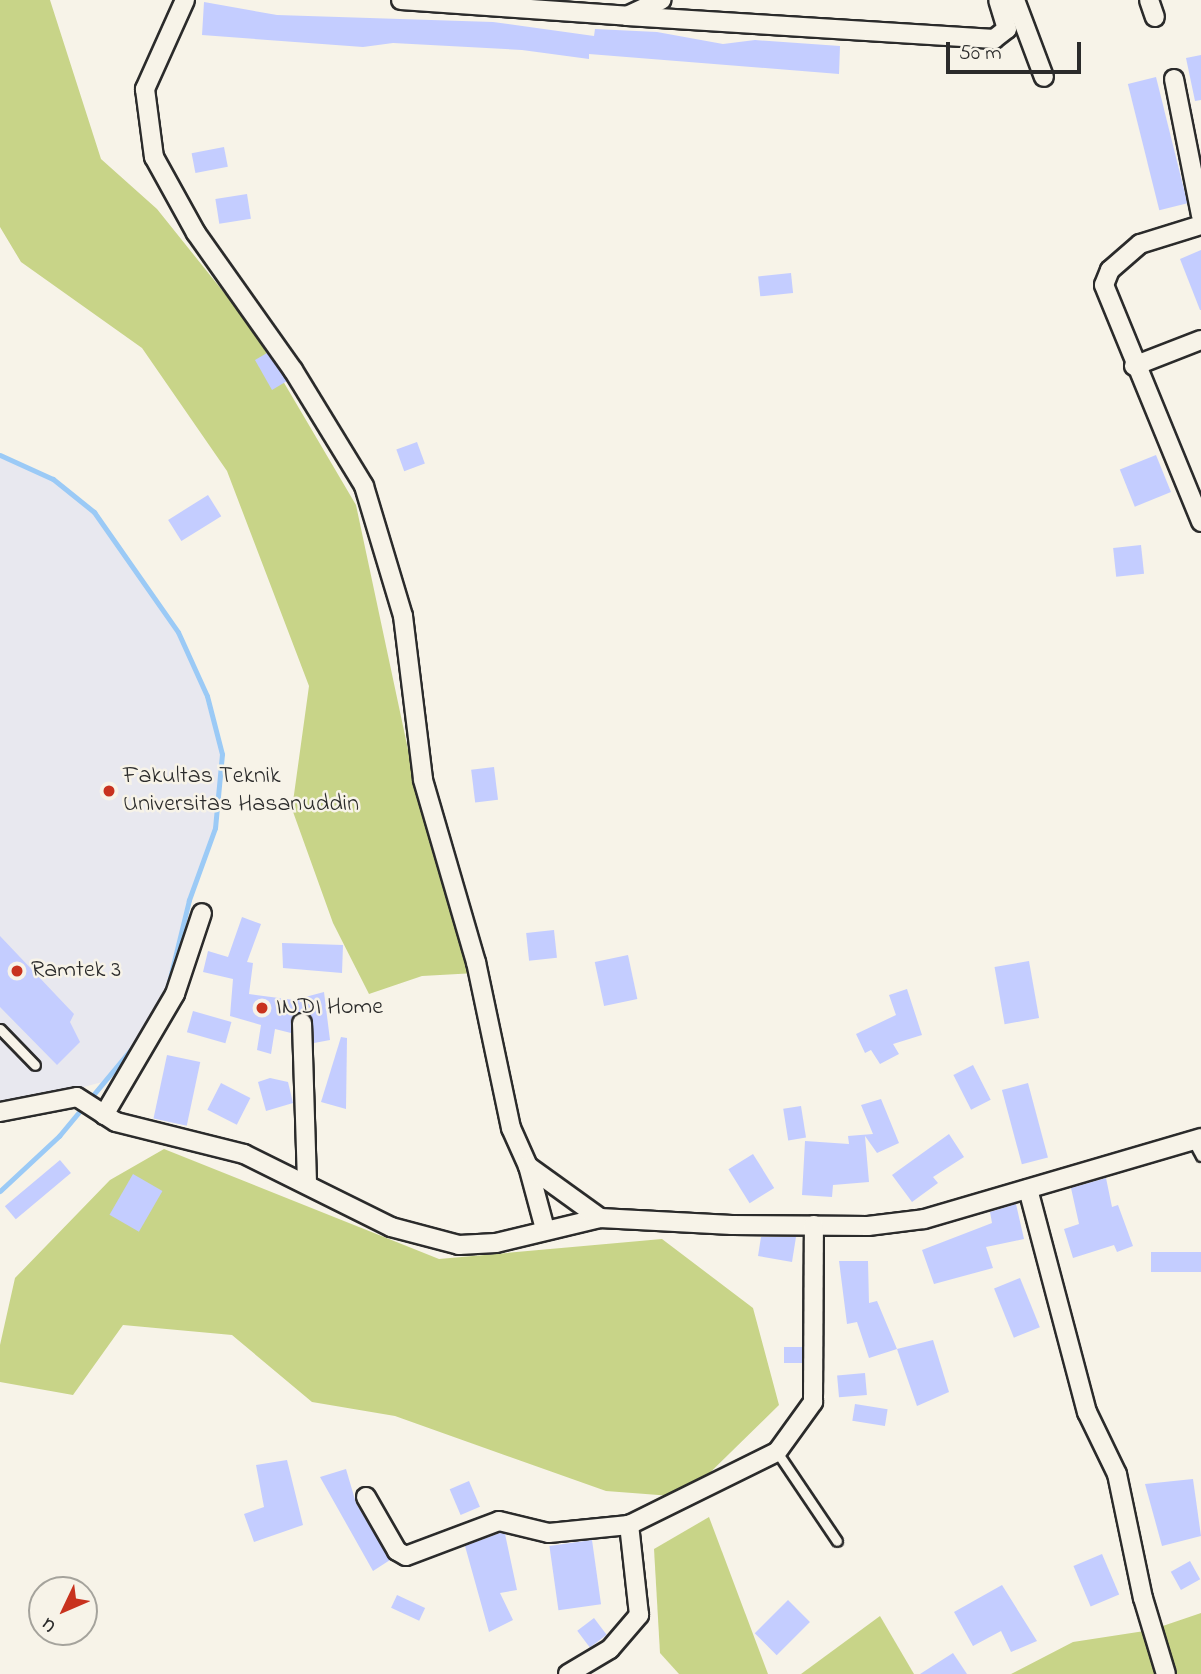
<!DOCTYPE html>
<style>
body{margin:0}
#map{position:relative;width:1201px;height:1674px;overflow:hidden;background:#f7f3e8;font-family:"Indie Flower",sans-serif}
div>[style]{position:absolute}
.built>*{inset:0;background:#e8e8ef}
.green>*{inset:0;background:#c8d488}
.stream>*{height:5px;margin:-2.5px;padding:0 2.5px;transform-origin:2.5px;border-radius:2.5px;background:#9bcaf6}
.building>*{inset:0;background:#c4cdff;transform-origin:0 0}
.roads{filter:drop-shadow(2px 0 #2b2b2b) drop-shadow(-2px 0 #2b2b2b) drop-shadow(0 2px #2b2b2b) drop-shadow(0 -2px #2b2b2b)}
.lane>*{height:9px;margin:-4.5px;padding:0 4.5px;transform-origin:4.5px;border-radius:4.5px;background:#f7f3e8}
.street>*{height:18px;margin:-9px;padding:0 9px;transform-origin:9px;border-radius:9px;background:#f7f3e8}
.dots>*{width:19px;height:19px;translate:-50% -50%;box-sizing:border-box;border:4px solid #f7f3e8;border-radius:50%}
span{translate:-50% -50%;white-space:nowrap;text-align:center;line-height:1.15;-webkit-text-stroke:5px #f7f3e8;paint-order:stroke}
.poi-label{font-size:24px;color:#2b2b2b}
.left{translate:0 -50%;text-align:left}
.north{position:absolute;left:28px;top:1576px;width:70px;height:70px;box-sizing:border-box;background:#f7f3e8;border:2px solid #a5a39c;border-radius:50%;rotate:226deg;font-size:19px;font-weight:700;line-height:28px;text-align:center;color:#2b2b2b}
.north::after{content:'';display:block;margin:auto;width:24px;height:32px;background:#c8321e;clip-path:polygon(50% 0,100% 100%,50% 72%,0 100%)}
.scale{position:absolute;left:946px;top:42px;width:135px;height:32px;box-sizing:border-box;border:4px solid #2b2b2b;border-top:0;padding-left:9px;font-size:21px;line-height:24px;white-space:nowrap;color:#2b2b2b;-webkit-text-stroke:5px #f7f3e8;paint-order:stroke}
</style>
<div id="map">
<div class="built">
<i style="clip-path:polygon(0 455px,53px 479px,94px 512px,119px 543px,194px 661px,222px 754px,215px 828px,189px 900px,167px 992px,138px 1041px,110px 1080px,0 1109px)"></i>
</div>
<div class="green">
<i style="clip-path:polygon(0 0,50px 0,101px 159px,157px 209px,250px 325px,356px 505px,416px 787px,476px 973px,422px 976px,369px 994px,333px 923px,292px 809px,309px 686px,227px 471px,142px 348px,21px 262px,0 227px)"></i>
<i style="clip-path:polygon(164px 1149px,439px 1259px,662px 1239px,753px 1308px,779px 1405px,685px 1497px,606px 1491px,395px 1416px,312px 1402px,232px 1335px,123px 1325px,73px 1395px,0 1382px,0 1345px,15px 1278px,110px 1180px)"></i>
<i style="clip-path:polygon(709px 1517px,768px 1674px,679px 1674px,660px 1653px,654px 1549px)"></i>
<i style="clip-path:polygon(1201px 1613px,1201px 1674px,1011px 1674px,1073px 1642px,1151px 1630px)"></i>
<i style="clip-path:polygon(880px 1616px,914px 1674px,801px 1674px)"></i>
</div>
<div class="stream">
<i style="left:0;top:455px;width:58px;rotate:24.4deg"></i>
<i style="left:53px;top:479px;width:53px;rotate:38.8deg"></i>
<i style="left:94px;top:512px;width:146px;rotate:55deg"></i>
<i style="left:178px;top:632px;width:70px;rotate:65.6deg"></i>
<i style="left:207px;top:696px;width:60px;rotate:75.5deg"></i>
<i style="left:222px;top:754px;width:74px;rotate:95.4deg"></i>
<i style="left:215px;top:828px;width:77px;rotate:109.9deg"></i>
<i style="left:189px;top:900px;width:97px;rotate:103.7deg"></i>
<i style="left:0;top:1191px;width:81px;rotate:-43deg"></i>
<i style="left:59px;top:1136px;width:122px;rotate:-50.3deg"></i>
</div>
<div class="building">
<i style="clip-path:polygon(204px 2px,277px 15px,493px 22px,594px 36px,595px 29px,657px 32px,723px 44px,755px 40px,840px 46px,839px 74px,589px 54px,589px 59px,522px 50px,393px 43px,363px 47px,202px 35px)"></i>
<i style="clip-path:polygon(1201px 55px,1201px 100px,1195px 101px,1186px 58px)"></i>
<i style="left:1156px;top:77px;width:130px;height:29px;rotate:76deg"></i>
<i style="left:224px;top:147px;width:20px;height:33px;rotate:79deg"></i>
<i style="left:247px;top:194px;width:25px;height:32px;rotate:81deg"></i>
<i style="clip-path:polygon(1201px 250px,1201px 310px,1200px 310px,1180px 259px)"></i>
<i style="left:791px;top:273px;width:20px;height:33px;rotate:84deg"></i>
<i style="clip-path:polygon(267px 353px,287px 381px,272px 390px,255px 360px)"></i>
<i style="left:417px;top:442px;width:23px;height:22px;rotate:70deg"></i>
<i style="left:1156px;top:455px;width:40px;height:39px;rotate:68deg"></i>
<i style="left:208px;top:495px;width:25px;height:47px;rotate:58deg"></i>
<i style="left:1141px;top:545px;width:29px;height:28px;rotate:84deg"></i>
<i style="left:494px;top:767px;width:33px;height:23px;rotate:83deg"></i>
<i style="clip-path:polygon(242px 917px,261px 924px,247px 962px,253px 963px,249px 994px,294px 1000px,324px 992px,330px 1040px,314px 1043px,312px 1018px,301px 1012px,292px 1018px,291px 1033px,275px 1029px,271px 1054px,257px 1050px,261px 1025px,230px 1016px,233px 979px,203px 972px,208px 951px,228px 957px)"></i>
<i style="left:554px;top:930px;width:28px;height:28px;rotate:84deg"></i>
<i style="clip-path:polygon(0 936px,74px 1014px,70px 1022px,80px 1042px,57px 1065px,0 1007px)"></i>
<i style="clip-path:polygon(282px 943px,343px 945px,342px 973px,283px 968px)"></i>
<i style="left:628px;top:955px;width:45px;height:34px;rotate:78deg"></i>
<i style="left:1029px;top:961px;width:58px;height:35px;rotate:80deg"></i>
<i style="clip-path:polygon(907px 989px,922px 1035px,893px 1044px,899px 1054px,880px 1064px,871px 1050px,865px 1053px,856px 1034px,896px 1015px,889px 995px)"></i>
<i style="left:193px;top:1011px;width:40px;height:22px;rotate:16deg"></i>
<i style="clip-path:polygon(341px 1037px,347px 1038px,346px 1109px,321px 1102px)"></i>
<i style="left:167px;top:1055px;width:34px;height:65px;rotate:12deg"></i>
<i style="left:973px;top:1065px;width:39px;height:22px;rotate:63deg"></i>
<i style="clip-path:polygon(270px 1078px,288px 1082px,293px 1103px,266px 1111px,258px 1082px)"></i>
<i style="left:221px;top:1083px;width:33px;height:30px;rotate:27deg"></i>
<i style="left:1028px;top:1083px;width:77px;height:27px;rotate:75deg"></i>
<i style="clip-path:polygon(881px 1099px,899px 1143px,877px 1153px,865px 1136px,869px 1182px,833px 1185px,832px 1197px,802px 1195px,805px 1141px,849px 1144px,848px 1136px,873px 1134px,861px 1105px)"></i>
<i style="left:801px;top:1106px;width:32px;height:18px;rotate:81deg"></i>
<i style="clip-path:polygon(949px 1134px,964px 1157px,933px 1177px,938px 1183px,912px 1202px,892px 1175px)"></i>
<i style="left:753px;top:1154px;width:40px;height:29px;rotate:58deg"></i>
<i style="left:60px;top:1160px;width:17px;height:72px;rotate:50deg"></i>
<i style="left:133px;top:1174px;width:34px;height:47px;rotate:30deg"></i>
<i style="clip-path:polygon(1106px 1178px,1112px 1207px,1118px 1205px,1133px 1246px,1117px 1252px,1114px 1245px,1073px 1258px,1064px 1229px,1079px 1224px,1071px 1188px)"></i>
<i style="clip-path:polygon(1016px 1204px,1024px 1239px,986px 1247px,993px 1268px,934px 1284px,922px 1250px,992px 1223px,990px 1212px)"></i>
<i style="clip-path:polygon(761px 1237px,796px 1237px,792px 1262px,758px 1256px)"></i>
<i style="left:1201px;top:1252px;width:20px;height:50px;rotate:90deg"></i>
<i style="clip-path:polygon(839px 1261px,868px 1261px,869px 1303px,877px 1301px,897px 1349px,869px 1358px,857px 1322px,847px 1324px)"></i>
<i style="left:1020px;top:1278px;width:53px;height:28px;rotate:68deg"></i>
<i style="clip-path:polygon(933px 1340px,949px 1392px,917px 1406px,897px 1349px)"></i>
<i style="left:784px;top:1347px;width:18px;height:16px"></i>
<i style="left:865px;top:1373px;width:22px;height:28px;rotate:85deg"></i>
<i style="left:855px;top:1404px;width:33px;height:17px;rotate:9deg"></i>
<i style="clip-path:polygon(287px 1460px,303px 1525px,254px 1542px,244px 1514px,264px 1507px,256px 1465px)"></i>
<i style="clip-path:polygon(346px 1469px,356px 1503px,390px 1560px,373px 1571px,320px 1477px)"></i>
<i style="clip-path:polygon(1193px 1479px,1201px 1536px,1162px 1546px,1145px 1484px)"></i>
<i style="left:469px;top:1481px;width:28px;height:21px;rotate:67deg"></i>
<i style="clip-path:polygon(500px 1533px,505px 1534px,517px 1590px,500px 1593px,513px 1620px,489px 1632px,465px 1546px)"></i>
<i style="left:592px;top:1540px;width:65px;height:43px;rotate:82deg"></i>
<i style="left:1102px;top:1554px;width:44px;height:31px;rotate:67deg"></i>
<i style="left:1190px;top:1561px;width:21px;height:22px;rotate:61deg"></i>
<i style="clip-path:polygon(1002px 1585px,1037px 1641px,1011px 1652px,1001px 1631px,973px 1646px,954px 1612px)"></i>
<i style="left:397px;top:1595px;width:31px;height:14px;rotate:25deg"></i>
<i style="left:788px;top:1600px;width:31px;height:47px;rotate:45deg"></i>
<i style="left:594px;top:1618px;width:21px;height:21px;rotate:53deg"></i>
<i style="clip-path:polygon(953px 1653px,967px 1674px,920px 1674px)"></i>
</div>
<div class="roads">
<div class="lane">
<i style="left:0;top:1029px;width:50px;rotate:45.8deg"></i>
<i style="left:1193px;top:1141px;width:17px;rotate:62deg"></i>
<i style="left:777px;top:1452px;width:107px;rotate:56deg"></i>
</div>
<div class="street">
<i style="left:185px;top:0;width:98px;rotate:114.2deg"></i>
<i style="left:145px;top:89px;width:69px;rotate:82.5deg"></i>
<i style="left:154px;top:157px;width:87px;rotate:61.1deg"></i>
<i style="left:196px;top:233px;width:168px;rotate:54.7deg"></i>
<i style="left:293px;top:370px;width:136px;rotate:58.5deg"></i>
<i style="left:364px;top:486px;width:136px;rotate:73.3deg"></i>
<i style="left:403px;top:616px;width:165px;rotate:83deg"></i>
<i style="left:423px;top:780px;width:190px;rotate:73.8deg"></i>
<i style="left:476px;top:962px;width:170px;rotate:78.1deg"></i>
<i style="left:511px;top:1128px;width:42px;rotate:65.9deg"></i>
<i style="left:528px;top:1166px;width:65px;rotate:74.9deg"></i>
<i style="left:401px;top:0;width:227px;rotate:4deg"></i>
<i style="left:627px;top:16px;width:38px;rotate:-25deg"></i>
<i style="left:1015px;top:0;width:82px;rotate:69.4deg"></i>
<i style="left:1149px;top:0;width:18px;rotate:71deg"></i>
<i style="left:627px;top:16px;width:368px;rotate:3.6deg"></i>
<i style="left:994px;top:39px;width:16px;rotate:-38deg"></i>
<i style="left:1007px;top:29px;width:30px;rotate:-107deg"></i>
<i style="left:1174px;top:79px;width:139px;rotate:78.8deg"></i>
<i style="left:1201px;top:225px;width:64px;rotate:162.7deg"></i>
<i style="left:1140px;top:244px;width:40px;rotate:139deg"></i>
<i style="left:1110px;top:270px;width:16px;rotate:112deg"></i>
<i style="left:1104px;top:285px;width:256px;rotate:67.7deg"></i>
<i style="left:1134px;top:366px;width:72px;rotate:-21.2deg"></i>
<i style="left:302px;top:1023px;width:161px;rotate:88.2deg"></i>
<i style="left:0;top:1112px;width:78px;rotate:-11deg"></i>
<i style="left:77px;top:1097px;width:46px;rotate:32.7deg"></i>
<i style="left:116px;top:1122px;width:132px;rotate:14deg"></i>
<i style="left:244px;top:1154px;width:164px;rotate:26.4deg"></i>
<i style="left:391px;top:1227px;width:70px;rotate:14.8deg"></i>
<i style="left:459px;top:1245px;width:37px;rotate:-3deg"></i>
<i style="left:496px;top:1243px;width:107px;rotate:-13.5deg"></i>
<i style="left:600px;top:1218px;width:132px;rotate:3deg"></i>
<i style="left:732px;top:1225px;width:136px;rotate:0.4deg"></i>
<i style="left:868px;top:1226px;width:56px;rotate:-7.1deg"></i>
<i style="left:924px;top:1219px;width:289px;rotate:-16.3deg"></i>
<i style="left:104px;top:1115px;width:140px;rotate:-59.6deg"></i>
<i style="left:175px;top:994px;width:85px;rotate:-71.6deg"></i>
<i style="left:528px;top:1166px;width:89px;rotate:35.8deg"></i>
<i style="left:1028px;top:1189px;width:231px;rotate:75.2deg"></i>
<i style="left:1087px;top:1412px;width:69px;rotate:64.2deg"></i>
<i style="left:1117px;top:1474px;width:127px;rotate:78.2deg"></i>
<i style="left:1143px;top:1598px;width:79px;rotate:73.2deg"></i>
<i style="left:366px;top:1497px;width:62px;rotate:60.1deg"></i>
<i style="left:397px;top:1551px;width:10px;rotate:29deg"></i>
<i style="left:406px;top:1556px;width:99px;rotate:-20.6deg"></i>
<i style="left:499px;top:1521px;width:51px;rotate:13.5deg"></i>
<i style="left:549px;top:1533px;width:80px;rotate:-5.7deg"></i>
<i style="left:629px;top:1525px;width:165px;rotate:-26.3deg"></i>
<i style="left:777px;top:1452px;width:62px;rotate:-54.2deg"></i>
<i style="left:813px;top:1402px;width:177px;rotate:-89.7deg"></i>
<i style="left:568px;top:1674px;width:49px;rotate:-30.8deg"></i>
<i style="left:610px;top:1649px;width:45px;rotate:-49.5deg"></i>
<i style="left:639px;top:1615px;width:91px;rotate:-96.3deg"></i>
</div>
</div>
<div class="dots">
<i style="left:109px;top:791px;background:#c8321e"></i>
<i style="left:17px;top:971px;background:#c8321e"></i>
<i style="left:262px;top:1008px;background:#c8321e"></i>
</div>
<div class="poi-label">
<span class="left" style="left:123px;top:791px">Fakultas Teknik<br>Universitas Hasanuddin</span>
<span class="left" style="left:31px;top:971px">Ramtek 3</span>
<span class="left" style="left:276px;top:1008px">INDI Home</span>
</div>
<div class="north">U</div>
<div class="scale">50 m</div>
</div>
